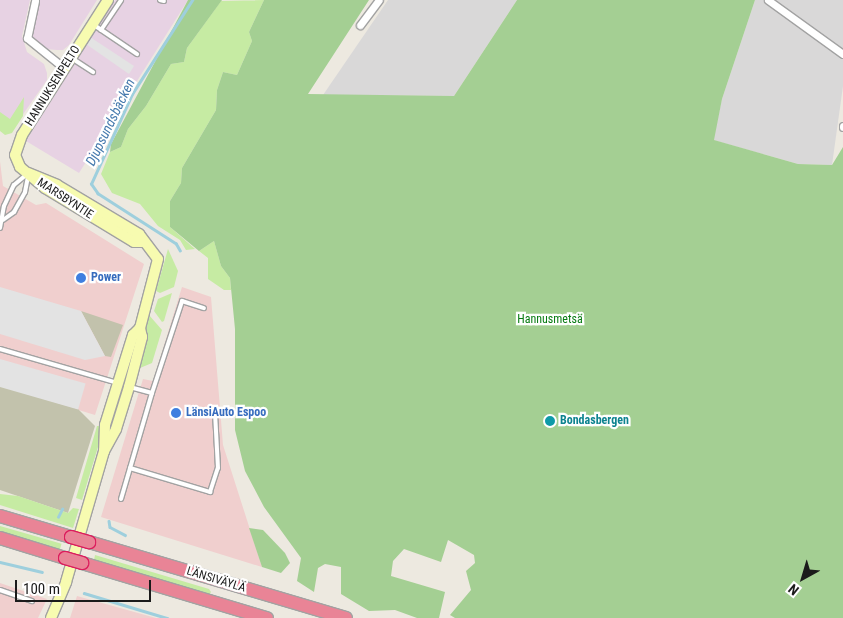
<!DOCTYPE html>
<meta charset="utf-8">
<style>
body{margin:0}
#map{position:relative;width:843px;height:618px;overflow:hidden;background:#ede9e0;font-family:"Roboto Condensed",sans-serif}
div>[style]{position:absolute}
.residential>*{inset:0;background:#d9d8d8}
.commercial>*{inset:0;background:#f0cfce}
.industrial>*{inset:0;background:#e7d2e3}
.construction>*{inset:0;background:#c2c2ac}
.grass>*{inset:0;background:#c6eba3;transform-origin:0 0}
.forest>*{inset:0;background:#a4cf93}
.parking>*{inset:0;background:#e3e3e3;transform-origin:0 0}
.stream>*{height:2.5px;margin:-1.25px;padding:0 1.25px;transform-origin:1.25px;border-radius:1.25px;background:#9ecfdd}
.roads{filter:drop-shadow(1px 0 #a2a2a2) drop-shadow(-1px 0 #a2a2a2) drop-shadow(0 1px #a2a2a2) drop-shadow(0 -1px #a2a2a2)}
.service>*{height:4px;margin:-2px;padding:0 2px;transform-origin:2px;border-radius:2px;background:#fff}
.minor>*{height:7px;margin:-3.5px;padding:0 3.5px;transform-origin:3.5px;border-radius:3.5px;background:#fff}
.secondary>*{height:10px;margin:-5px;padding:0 5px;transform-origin:5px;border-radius:5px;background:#f7fbb0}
.motorway>*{height:12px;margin:-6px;padding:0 6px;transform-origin:6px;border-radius:6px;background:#e98496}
.bridges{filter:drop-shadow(1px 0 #db1d5d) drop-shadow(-1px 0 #db1d5d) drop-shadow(0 1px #db1d5d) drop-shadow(0 -1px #db1d5d)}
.motorway-bridge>*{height:12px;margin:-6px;padding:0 6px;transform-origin:6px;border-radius:6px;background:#e98496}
.dots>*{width:14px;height:14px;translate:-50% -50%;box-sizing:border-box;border:2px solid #fff;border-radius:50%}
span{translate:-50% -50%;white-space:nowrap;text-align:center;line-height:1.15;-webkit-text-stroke:4.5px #fff;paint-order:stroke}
.street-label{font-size:12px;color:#1b1b1b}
.shop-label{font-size:12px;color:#366cbe;font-weight:700}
.left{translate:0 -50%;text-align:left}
.park-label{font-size:12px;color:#077b12}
.culture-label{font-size:12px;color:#0d838f;font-weight:700}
.water-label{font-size:14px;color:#4579ad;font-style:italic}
.north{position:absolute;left:778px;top:553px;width:50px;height:50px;-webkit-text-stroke:4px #fff;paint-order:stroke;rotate:219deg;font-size:14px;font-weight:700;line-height:20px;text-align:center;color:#1b1b1b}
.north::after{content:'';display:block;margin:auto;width:18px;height:22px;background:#1b1b1b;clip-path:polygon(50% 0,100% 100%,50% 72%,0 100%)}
.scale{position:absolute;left:15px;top:580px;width:136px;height:22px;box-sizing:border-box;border:2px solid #1b1b1b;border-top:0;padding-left:6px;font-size:15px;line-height:18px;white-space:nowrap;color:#1b1b1b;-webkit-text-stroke:4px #fff;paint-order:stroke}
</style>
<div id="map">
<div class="residential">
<i style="clip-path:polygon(388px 0,517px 0,454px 96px,323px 95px)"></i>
<i style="clip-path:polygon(755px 0,843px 0,843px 86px,832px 165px,798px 164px,713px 140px,722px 99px)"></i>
</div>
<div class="commercial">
<i style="clip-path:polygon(0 161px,3px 186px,36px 205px,46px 203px,144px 264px,95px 415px,0 386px)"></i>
<i style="clip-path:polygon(182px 287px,211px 297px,223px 445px,262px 567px,101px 517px,143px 379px,153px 381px)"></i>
<i style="clip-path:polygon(0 583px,47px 599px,38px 618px,0 618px)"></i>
<i style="clip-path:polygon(77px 596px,156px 618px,70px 618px)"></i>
</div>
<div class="industrial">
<i style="clip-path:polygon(0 0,30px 0,22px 36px,27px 52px,44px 64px,47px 73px,47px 80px,12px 130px,0 121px)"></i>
<i style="clip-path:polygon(39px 0,97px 0,69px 45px,63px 50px,57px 50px,46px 49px,33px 38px,31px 29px)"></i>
<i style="clip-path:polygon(115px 0,188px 0,79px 173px,26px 141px)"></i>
</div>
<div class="construction">
<i style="clip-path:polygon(81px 311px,123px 325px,111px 357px,105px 356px)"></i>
<i style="clip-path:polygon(0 386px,78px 409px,95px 426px,68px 513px,0 490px)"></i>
</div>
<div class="grass">
<i style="clip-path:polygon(264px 0,249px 32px,252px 41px,237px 75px,223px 72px,217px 90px,216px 110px,182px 168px,181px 183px,170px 201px,170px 227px,195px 249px,186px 250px,180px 240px,158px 226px,140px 204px,112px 193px,101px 174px,110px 152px,121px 147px,128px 129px,146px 106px,171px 64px,184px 62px,187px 48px,221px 1px)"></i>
<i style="clip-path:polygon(24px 97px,23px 116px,12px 133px,5px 135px,0 131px,0 112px,10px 119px)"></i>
<i style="clip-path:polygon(214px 241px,221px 266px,230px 278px,231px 290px,224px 290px,208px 279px,208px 258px,199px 251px)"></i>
<i style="clip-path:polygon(168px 249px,178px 271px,174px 287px,160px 293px,156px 291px)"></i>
<i style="clip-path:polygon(172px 293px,164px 321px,162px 322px,154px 311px,158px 299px)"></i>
<i style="clip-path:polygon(149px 315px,162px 330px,152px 363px,140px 368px,138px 367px)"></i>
<i style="clip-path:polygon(97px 426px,100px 426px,98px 447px,82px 500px,76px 498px)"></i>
<i style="clip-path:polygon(0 494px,18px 496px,68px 513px,73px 508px,79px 509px,73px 528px,0 505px)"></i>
<i style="left:0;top:526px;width:64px;height:6px;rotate:16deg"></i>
<i style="clip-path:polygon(95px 555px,209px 589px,211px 592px,209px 595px,94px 560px)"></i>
</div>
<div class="forest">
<i style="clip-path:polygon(188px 0,222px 0,187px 48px,184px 62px,171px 64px,146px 106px,128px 129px,121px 147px,110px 152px,111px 144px)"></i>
<i style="clip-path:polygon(264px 0,369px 0,308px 94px,454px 96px,517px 0,755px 0,722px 99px,714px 140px,798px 164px,832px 165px,843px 147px,843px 618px,455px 618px,450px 615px,471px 590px,466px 571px,475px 563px,474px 555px,448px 540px,441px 562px,404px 549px,393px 561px,391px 576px,445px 592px,439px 618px,417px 618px,395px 610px,369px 611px,341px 594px,341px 567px,325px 564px,318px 568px,314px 592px,297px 581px,301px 558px,264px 507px,245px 471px,235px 430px,235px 329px,230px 278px,221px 266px,214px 241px,199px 251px,170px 227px,170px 201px,181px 183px,182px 168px,216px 110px,217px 90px,223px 72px,237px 75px,252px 41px,249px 32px)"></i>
<i style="clip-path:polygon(249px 528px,263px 530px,285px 553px,290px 563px,281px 573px,262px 567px)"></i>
</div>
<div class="parking">
<i style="clip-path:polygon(90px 37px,134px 66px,129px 74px,86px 44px)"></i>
<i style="clip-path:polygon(0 287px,81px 311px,105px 356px,85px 360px,0 334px)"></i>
<i style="left:0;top:359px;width:89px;height:27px;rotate:16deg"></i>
</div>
<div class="stream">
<i style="left:180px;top:251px;width:8px;rotate:-120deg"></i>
<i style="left:176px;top:244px;width:93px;rotate:-147.3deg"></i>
<i style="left:98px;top:194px;width:12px;rotate:-125deg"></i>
<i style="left:91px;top:184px;width:99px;rotate:-65.5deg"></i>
<i style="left:132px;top:94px;width:112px;rotate:-57.4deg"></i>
<i style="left:58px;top:517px;width:9px;rotate:-63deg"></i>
<i style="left:109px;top:521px;width:6px;rotate:81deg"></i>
<i style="left:110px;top:527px;width:17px;rotate:28deg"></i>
<i style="left:0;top:562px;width:43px;rotate:13.4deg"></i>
<i style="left:84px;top:593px;width:87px;rotate:16.8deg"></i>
</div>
<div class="roads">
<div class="service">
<i style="left:160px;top:0;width:4px;rotate:14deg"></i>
<i style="left:94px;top:25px;width:52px;rotate:34deg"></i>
<i style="left:101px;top:30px;width:36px;rotate:-56deg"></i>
<i style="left:73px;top:59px;width:24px;rotate:33deg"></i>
<i style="left:3px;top:220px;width:14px;rotate:-36deg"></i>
<i style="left:14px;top:212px;width:23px;rotate:-61deg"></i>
<i style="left:25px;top:192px;width:16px;rotate:-79deg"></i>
<i style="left:0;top:228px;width:22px;rotate:-80deg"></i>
<i style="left:4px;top:206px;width:23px;rotate:-65deg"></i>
<i style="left:14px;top:185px;width:16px;rotate:-40deg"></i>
<i style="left:0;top:349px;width:123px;rotate:16.1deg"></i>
<i style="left:152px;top:393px;width:97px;rotate:-71.9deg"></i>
<i style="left:182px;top:301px;width:23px;rotate:18deg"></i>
<i style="left:130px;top:468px;width:84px;rotate:16.7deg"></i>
<i style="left:210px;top:492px;width:25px;rotate:-72deg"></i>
<i style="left:218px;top:468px;width:56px;rotate:-93.1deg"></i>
<i style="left:121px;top:499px;width:110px;rotate:-73.7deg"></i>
<i style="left:152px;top:393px;width:24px;rotate:-165deg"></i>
<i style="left:0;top:590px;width:34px;rotate:19deg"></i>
</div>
<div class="minor">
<i style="left:768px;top:0;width:92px;rotate:35.8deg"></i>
<i style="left:35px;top:1px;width:38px;rotate:102deg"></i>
<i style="left:27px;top:38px;width:48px;rotate:39deg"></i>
<i style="left:360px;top:25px;width:31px;rotate:-53deg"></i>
<i style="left:843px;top:127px;width:1px;rotate:-90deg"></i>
</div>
<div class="secondary">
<i style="left:108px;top:0;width:160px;rotate:122.5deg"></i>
<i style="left:22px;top:135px;width:21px;rotate:109deg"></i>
<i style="left:15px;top:155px;width:13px;rotate:67deg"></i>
<i style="left:20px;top:167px;width:33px;rotate:40deg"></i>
<i style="left:45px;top:188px;width:104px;rotate:31.2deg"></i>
<i style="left:134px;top:242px;width:9px"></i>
<i style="left:28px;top:173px;width:31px;rotate:22deg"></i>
<i style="left:57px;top:185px;width:96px;rotate:30.9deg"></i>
<i style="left:139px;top:234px;width:31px;rotate:53deg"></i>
<i style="left:158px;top:259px;width:71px;rotate:104.6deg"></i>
<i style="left:140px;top:328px;width:10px;rotate:135deg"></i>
<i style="left:133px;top:335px;width:94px;rotate:107.3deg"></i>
<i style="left:105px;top:425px;width:26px;rotate:92deg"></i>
<i style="left:51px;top:618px;width:39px;rotate:-67deg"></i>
<i style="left:66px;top:582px;width:136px;rotate:-73.8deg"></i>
<i style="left:104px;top:451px;width:25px;rotate:-61deg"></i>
<i style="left:116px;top:429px;width:44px;rotate:-72.8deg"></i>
<i style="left:129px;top:387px;width:52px;rotate:-75.4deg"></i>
<i style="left:142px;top:337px;width:9px;rotate:-103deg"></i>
</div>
<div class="motorway">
<i style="left:0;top:516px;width:74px;rotate:16.5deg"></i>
<i style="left:0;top:538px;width:68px;rotate:17.1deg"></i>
<i style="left:89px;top:542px;width:268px;rotate:16.5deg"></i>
<i style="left:82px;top:563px;width:193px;rotate:16.6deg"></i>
</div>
</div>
<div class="bridges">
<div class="motorway-bridge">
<i style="left:71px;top:537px;width:19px;rotate:16deg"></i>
<i style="left:65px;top:558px;width:18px;rotate:16deg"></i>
</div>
</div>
<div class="dots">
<i style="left:81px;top:278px;background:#3f7fe0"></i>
<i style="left:176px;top:413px;background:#3f7fe0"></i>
<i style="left:550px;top:421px;background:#0f9aa8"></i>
</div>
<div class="street-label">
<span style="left:53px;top:86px;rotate:-58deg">HANNUKSENPELTO</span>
<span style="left:65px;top:199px;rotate:33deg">MARSBYNTIE</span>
<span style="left:216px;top:580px;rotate:17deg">LÄNSIVÄYLÄ</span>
</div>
<div class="shop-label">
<span class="left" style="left:91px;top:278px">Power</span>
<span class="left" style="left:186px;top:413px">LänsiAuto Espoo</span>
</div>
<div class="park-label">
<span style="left:550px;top:320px">Hannusmetsä</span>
</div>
<div class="culture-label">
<span class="left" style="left:560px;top:421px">Bondasbergen</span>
</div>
<div class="water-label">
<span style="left:110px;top:122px;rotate:-64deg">Djupsundsbäcken</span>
</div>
<div class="north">N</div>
<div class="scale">100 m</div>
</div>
